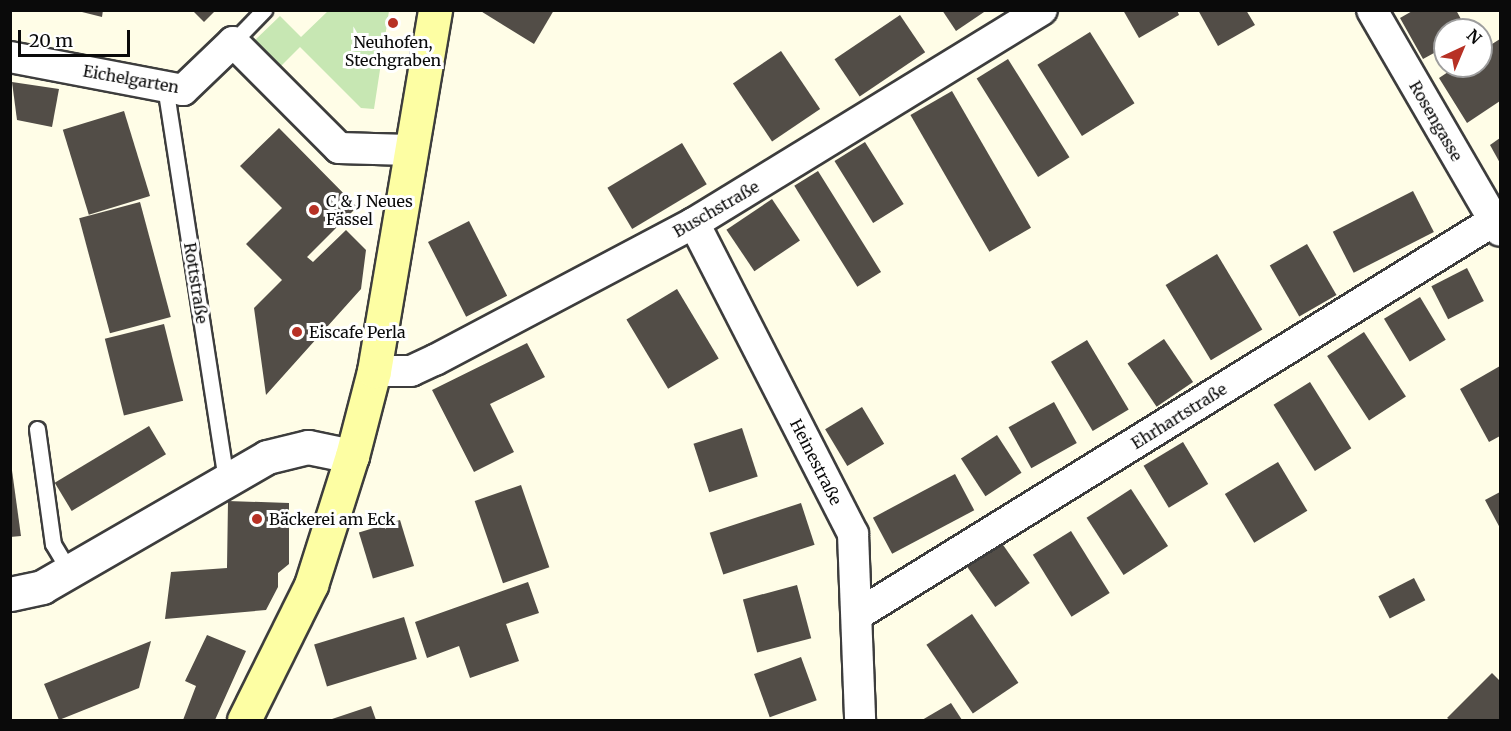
<!DOCTYPE html>
<meta charset="utf-8">
<style>
body{margin:0}
#map{position:relative;width:1511px;height:731px;overflow:hidden;background:#fffde7;font-family:Merriweather,serif}
div>[style]{position:absolute}
.green>*{inset:0;background:#c7e7b3}
.building>*{inset:0;background:#524d47;transform-origin:0 0}
.roads{filter:drop-shadow(2px 0 #3d3d3d) drop-shadow(-2px 0 #3d3d3d) drop-shadow(0 2px #3d3d3d) drop-shadow(0 -2px #3d3d3d)}
.service>*{height:15px;margin:-7.5px;padding:0 7.5px;transform-origin:7.5px;border-radius:7.5px;background:#fff}
.minor>*{height:30px;margin:-15px;padding:0 15px;transform-origin:15px;border-radius:15px;background:#fff}
.tertiary>*{height:33px;margin:-16.5px;padding:0 16.5px;transform-origin:16.5px;border-radius:16.5px;background:#fff}
.secondary>*{height:33px;margin:-16.5px;padding:0 16.5px;transform-origin:16.5px;border-radius:16.5px;background:#fdfea3}
.dots>*{width:16px;height:16px;translate:-50% -50%;box-sizing:border-box;border:3px solid #fff;border-radius:50%}
span{translate:-50% -50%;white-space:nowrap;text-align:center;line-height:1.15;-webkit-text-stroke:6px #fff;paint-order:stroke}
.poi-label{font-size:16px;color:#0a0a0a}
.left{translate:0 -50%;text-align:left}
.street-label{font-size:16px;color:#0a0a0a}
.frame{position:absolute;inset:0;border:12px solid #0a0a0a;pointer-events:none}
.north{position:absolute;left:1433px;top:18px;width:60px;height:60px;box-sizing:border-box;background:#fff;border:2px solid #9d9d9d;border-radius:50%;rotate:44deg;font-size:16px;font-weight:700;line-height:24px;text-align:center;color:#0a0a0a}
.north::after{content:'';display:block;margin:auto;width:21px;height:27px;background:#b73125;clip-path:polygon(50% 0,100% 100%,50% 72%,0 100%)}
.scale{position:absolute;left:18px;top:30px;width:112px;height:27px;box-sizing:border-box;border:3px solid #0a0a0a;border-top:0;padding-left:8px;font-size:18px;line-height:21px;white-space:nowrap;color:#0a0a0a;-webkit-text-stroke:4px #fff;paint-order:stroke}
</style>
<div id="map">
<div class="green">
<i style="clip-path:polygon(328px 11px,389px 11px,374px 109px,361px 108px,300px 47px,279px 68px,253px 42px,280px 16px,301px 37px)"></i>
</div>
<div class="building">
<i style="clip-path:polygon(74px 10px,103px 10px,102px 17px)"></i>
<i style="clip-path:polygon(192px 10px,216px 10px,204px 22px)"></i>
<i style="clip-path:polygon(479px 10px,554px 10px,534px 44px)"></i>
<i style="clip-path:polygon(942px 10px,987px 10px,956px 31px)"></i>
<i style="clip-path:polygon(1123px 10px,1177px 10px,1179px 15px,1139px 38px)"></i>
<i style="clip-path:polygon(1198px 10px,1246px 10px,1255px 25px,1218px 46px)"></i>
<i style="clip-path:polygon(1414px 10px,1456px 10px,1467px 30px,1445px 30px,1445px 47px,1423px 59px,1400px 18px)"></i>
<i style="left:900px;top:15px;width:45px;height:79px;rotate:56deg"></i>
<i style="left:1090px;top:32px;width:84px;height:62px;rotate:58deg"></i>
<i style="clip-path:polygon(1500px 39px,1500px 101px,1467px 123px,1439px 78px,1457px 66px,1481px 66px,1481px 51px)"></i>
<i style="left:781px;top:51px;width:70px;height:58px;rotate:56deg"></i>
<i style="left:1008px;top:59px;width:116px;height:37px;rotate:58deg"></i>
<i style="clip-path:polygon(12px 82px,59px 89px,52px 127px,17px 120px)"></i>
<i style="left:952px;top:91px;width:158px;height:48px;rotate:60deg"></i>
<i style="left:124px;top:111px;width:89px;height:64px;rotate:73deg"></i>
<i style="clip-path:polygon(279px 128px,357px 207px,307px 257px,313px 262px,346px 230px,366px 250px,361px 289px,266px 395px,254px 308px,282px 280px,246px 244px,282px 208px,240px 166px)"></i>
<i style="clip-path:polygon(1500px 138px,1500px 163px,1490px 145px)"></i>
<i style="left:865px;top:142px;width:73px;height:36px;rotate:58deg"></i>
<i style="left:682px;top:143px;width:48px;height:87px;rotate:59deg"></i>
<i style="left:818px;top:171px;width:119px;height:28px;rotate:58deg"></i>
<i style="left:1413px;top:191px;width:46px;height:90px;rotate:63deg"></i>
<i style="left:772px;top:199px;width:50px;height:55px;rotate:56deg"></i>
<i style="left:140px;top:202px;width:119px;height:63px;rotate:75deg"></i>
<i style="left:469px;top:221px;width:84px;height:46px;rotate:63deg"></i>
<i style="left:1307px;top:244px;width:59px;height:43px;rotate:60deg"></i>
<i style="left:1217px;top:254px;width:88px;height:60px;rotate:59deg"></i>
<i style="left:1467px;top:268px;width:37px;height:40px;rotate:63deg"></i>
<i style="left:677px;top:289px;width:81px;height:59px;rotate:59deg"></i>
<i style="left:1420px;top:297px;width:50px;height:42px;rotate:59deg"></i>
<i style="left:164px;top:324px;width:79px;height:61px;rotate:76deg"></i>
<i style="left:1364px;top:332px;width:77px;height:44px;rotate:57deg"></i>
<i style="left:1164px;top:339px;width:52px;height:44px;rotate:56deg"></i>
<i style="left:1087px;top:340px;width:81px;height:42px;rotate:59deg"></i>
<i style="clip-path:polygon(527px 343px,545px 377px,490px 404px,514px 452px,474px 472px,432px 390px)"></i>
<i style="clip-path:polygon(1500px 366px,1500px 436px,1489px 442px,1460px 389px)"></i>
<i style="left:1310px;top:382px;width:78px;height:43px;rotate:58deg"></i>
<i style="left:1054px;top:402px;width:47px;height:52px;rotate:61deg"></i>
<i style="left:862px;top:407px;width:43px;height:43px;rotate:59deg"></i>
<i style="left:149px;top:426px;width:33px;height:110px;rotate:59deg"></i>
<i style="left:742px;top:428px;width:51px;height:51px;rotate:72deg"></i>
<i style="left:997px;top:435px;width:45px;height:43px;rotate:57deg"></i>
<i style="left:1183px;top:442px;width:49px;height:46px;rotate:59deg"></i>
<i style="clip-path:polygon(10px 456px,21px 536px,10px 537px)"></i>
<i style="left:1278px;top:462px;width:57px;height:62px;rotate:59deg"></i>
<i style="left:955px;top:474px;width:41px;height:93px;rotate:62deg"></i>
<i style="left:521px;top:485px;width:87px;height:49px;rotate:71deg"></i>
<i style="left:1131px;top:489px;width:68px;height:53px;rotate:57deg"></i>
<i style="clip-path:polygon(1500px 492px,1500px 528px,1485px 500px)"></i>
<i style="clip-path:polygon(228px 501px,289px 503px,289px 564px,278px 573px,278px 587px,266px 610px,165px 619px,171px 572px,227px 568px)"></i>
<i style="left:801px;top:503px;width:44px;height:96px;rotate:72deg"></i>
<i style="left:400px;top:520px;width:48px;height:43px;rotate:73deg"></i>
<i style="left:1071px;top:531px;width:73px;height:45px;rotate:58deg"></i>
<i style="left:1001px;top:542px;width:50px;height:42px;rotate:55deg"></i>
<i style="left:1414px;top:578px;width:25px;height:40px;rotate:63deg"></i>
<i style="clip-path:polygon(528px 582px,539px 613px,506px 624px,519px 661px,470px 678px,459px 646px,427px 658px,415px 622px)"></i>
<i style="left:797px;top:585px;width:55px;height:56px;rotate:75deg"></i>
<i style="left:972px;top:614px;width:83px;height:55px;rotate:56deg"></i>
<i style="left:404px;top:617px;width:44px;height:94px;rotate:73deg"></i>
<i style="clip-path:polygon(207px 635px,246px 651px,215px 720px,183px 720px,196px 686px,185px 681px)"></i>
<i style="clip-path:polygon(151px 641px,139px 688px,59px 720px,44px 684px)"></i>
<i style="left:801px;top:657px;width:46px;height:50px;rotate:70deg"></i>
<i style="clip-path:polygon(1492px 673px,1500px 681px,1500px 720px,1450px 720px,1447px 718px)"></i>
<i style="clip-path:polygon(951px 703px,962px 720px,922px 720px)"></i>
<i style="clip-path:polygon(371px 706px,376px 720px,329px 720px)"></i>
</div>
<div class="roads">
<div class="service">
<i style="left:233px;top:42px;width:45px;rotate:-45.9deg"></i>
<i style="left:165px;top:86px;width:398px;rotate:81.2deg"></i>
<i style="left:37px;top:429px;width:116px;rotate:82.1deg"></i>
<i style="left:53px;top:544px;width:31px;rotate:59deg"></i>
</div>
<div class="minor">
<i style="left:1372px;top:10px;width:255px;rotate:59.9deg"></i>
<i style="left:10px;top:57px;width:176px;rotate:10.8deg"></i>
<i style="left:183px;top:90px;width:69px;rotate:-43.8deg"></i>
<i style="left:233px;top:42px;width:150px;rotate:45deg"></i>
<i style="left:339px;top:148px;width:70px;rotate:1.6deg"></i>
<i style="left:694px;top:223px;width:349px;rotate:62.9deg"></i>
<i style="left:853px;top:534px;width:186px;rotate:87.8deg"></i>
<i style="left:374px;top:371px;width:37px"></i>
<i style="left:411px;top:371px;width:26px;rotate:-25deg"></i>
<i style="left:435px;top:360px;width:293px;rotate:-27.9deg"></i>
<i style="left:694px;top:223px;width:408px;rotate:-31.5deg"></i>
<i style="left:857px;top:615px;width:756px;rotate:-31.76deg"></i>
</div>
<div class="tertiary">
<i style="left:10px;top:594px;width:33px;rotate:-12deg"></i>
<i style="left:42px;top:587px;width:260px;rotate:-30deg"></i>
<i style="left:267px;top:457px;width:42px;rotate:-13.7deg"></i>
<i style="left:308px;top:447px;width:45px;rotate:11.6deg"></i>
</div>
<div class="secondary">
<i style="left:244px;top:720px;width:151px;rotate:-63.6deg"></i>
<i style="left:311px;top:585px;width:135px;rotate:-72.4deg"></i>
<i style="left:352px;top:456px;width:88px;rotate:-75.5deg"></i>
<i style="left:374px;top:371px;width:366px;rotate:-80.4deg"></i>
</div>
</div>
<div class="dots">
<i style="left:393px;top:23px;background:#b73125"></i>
<i style="left:314px;top:210px;background:#b73125"></i>
<i style="left:297px;top:332px;background:#b73125"></i>
<i style="left:257px;top:519px;background:#b73125"></i>
</div>
<div class="poi-label">
<span style="left:393px;top:51px">Neuhofen,<br>Stechgraben</span>
<span class="left" style="left:326px;top:210px">C &amp; J Neues<br>Fässel</span>
<span class="left" style="left:309px;top:332px">Eiscafe Perla</span>
<span class="left" style="left:269px;top:519px">Bäckerei am Eck</span>
</div>
<div class="street-label">
<span style="left:131px;top:79px;rotate:10deg">Eichelgarten</span>
<span style="left:1436px;top:121px;rotate:60deg">Rosengasse</span>
<span style="left:716px;top:209px;rotate:-30deg">Buschstraße</span>
<span style="left:196px;top:283px;rotate:81deg">Rottstraße</span>
<span style="left:1179px;top:416px;rotate:-32deg">Ehrhartstraße</span>
<span style="left:816px;top:462px;rotate:63deg">Heinestraße</span>
</div>
<div class="frame"></div>
<div class="north">N</div>
<div class="scale">20 m</div>
</div>
